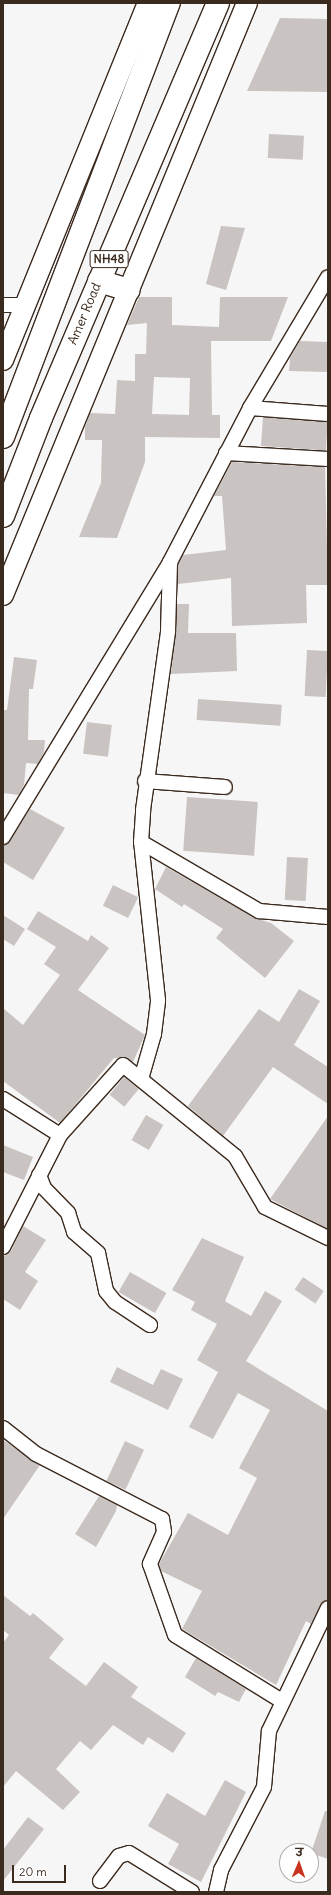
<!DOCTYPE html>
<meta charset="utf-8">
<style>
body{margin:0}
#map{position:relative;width:331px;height:1895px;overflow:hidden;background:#f7f6f6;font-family:Delius,"Playpen Sans Deva",sans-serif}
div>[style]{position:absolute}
.building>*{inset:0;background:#c9c3c1;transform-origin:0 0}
.roads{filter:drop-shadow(1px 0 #3b2a1e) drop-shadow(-1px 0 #3b2a1e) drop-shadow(0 1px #3b2a1e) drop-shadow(0 -1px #3b2a1e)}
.street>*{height:14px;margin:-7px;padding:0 7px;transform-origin:7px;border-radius:7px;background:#fff}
.secondary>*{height:20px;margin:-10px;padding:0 10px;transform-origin:10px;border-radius:10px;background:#fff}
.highway>*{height:22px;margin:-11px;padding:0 11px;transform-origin:11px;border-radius:11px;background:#fff}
span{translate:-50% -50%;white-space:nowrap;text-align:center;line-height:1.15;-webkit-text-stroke:3px #fff;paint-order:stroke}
.shield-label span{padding:1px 3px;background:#fff;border:1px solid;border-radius:3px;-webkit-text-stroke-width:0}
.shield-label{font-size:12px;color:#3b2a1e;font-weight:700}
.street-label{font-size:13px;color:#3b2a1e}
.frame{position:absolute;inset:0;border:4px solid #3b2a1e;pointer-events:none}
.north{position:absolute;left:279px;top:1843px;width:40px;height:40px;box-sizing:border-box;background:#fff;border:1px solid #b1aaa5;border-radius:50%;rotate:2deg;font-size:11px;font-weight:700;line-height:16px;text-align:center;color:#3b2a1e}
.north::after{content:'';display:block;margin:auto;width:14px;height:18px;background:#c8321e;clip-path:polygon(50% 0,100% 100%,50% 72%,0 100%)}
.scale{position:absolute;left:12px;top:1865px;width:54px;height:18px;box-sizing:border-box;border:2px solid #3b2a1e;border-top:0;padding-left:5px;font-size:12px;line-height:14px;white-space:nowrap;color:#3b2a1e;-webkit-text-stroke:3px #fff;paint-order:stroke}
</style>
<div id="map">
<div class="building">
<i style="clip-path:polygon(280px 18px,328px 19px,328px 92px,247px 91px)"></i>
<i style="left:269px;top:134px;width:35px;height:24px;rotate:3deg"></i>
<i style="clip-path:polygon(221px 226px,245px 228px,226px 290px,206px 284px)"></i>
<i style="clip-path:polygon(evenodd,139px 297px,172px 297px,172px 325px,219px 327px,220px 297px,288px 297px,271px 341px,211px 341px,212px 415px,220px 415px,220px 438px,145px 437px,145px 462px,117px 538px,79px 537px,101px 483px,102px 440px,85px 440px,85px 427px,90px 413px,115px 414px,117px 380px,135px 381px,135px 354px,146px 354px,147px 323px,127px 325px,139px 297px,154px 377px,190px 378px,189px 415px,152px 414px,154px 377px)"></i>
<i style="clip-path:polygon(300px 341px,328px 342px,328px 372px,289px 371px,290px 358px)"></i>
<i style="left:263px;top:417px;width:65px;height:29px;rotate:4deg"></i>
<i style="clip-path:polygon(232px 462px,325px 467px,328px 585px,306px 585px,307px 623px,232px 626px,231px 578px,178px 584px,178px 564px,183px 555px,226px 550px,222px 496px,214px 496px)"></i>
<i style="clip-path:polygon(177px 604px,189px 604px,188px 633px,236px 633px,237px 671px,171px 674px)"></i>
<i style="left:307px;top:650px;width:21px;height:46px;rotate:3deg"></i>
<i style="clip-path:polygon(14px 657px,37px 660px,33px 689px,29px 689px,28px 740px,45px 740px,44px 752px,38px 764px,26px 763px,24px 785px,19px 795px,3px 793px,3px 710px,7px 710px)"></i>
<i style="left:198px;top:699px;width:84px;height:21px;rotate:4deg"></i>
<i style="left:87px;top:722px;width:25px;height:32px;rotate:7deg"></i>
<i style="left:187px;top:797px;width:71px;height:54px;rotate:4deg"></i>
<i style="clip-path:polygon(30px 809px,65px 828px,33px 880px,3px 862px,3px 845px,10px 841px)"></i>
<i style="left:287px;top:857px;width:21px;height:43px;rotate:3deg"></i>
<i style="clip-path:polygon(166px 867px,255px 918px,271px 923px,294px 941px,265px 978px,216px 938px,223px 929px,184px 904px,182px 907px,155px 889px)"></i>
<i style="left:113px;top:885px;width:28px;height:23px;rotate:26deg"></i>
<i style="clip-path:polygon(38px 911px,88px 941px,91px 935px,109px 948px,78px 990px,145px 1035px,133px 1062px,125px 1057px,114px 1058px,60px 1123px,3px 1081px,3px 1008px,23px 1025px,60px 975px,44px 964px,56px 947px,27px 929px)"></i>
<i style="clip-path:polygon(3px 915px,25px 929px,14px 946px,3px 939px)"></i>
<i style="clip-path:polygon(299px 989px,320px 1001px,294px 1045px,328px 1067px,328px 1104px,273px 1067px,223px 1136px,188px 1106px,259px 1009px,279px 1022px)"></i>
<i style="left:124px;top:1077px;width:19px;height:23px;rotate:39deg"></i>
<i style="left:146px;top:1115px;width:20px;height:29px;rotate:30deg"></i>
<i style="clip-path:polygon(328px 1116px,328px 1229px,270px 1199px)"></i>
<i style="clip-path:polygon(3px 1145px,33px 1157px,24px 1180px,3px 1172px)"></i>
<i style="clip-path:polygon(23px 1226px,46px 1240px,25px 1272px,38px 1281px,20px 1310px,3px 1299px,3px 1257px,11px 1251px)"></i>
<i style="clip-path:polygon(202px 1238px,244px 1257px,225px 1301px,228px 1303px,251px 1316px,265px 1291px,282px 1301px,246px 1361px,328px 1411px,328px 1600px,321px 1604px,311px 1624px,306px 1621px,276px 1685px,182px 1629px,202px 1591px,161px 1571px,159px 1564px,188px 1513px,228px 1535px,257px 1478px,239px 1468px,270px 1410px,238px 1393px,213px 1439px,189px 1427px,218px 1372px,197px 1360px,217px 1324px,191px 1310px,195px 1302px,172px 1290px)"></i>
<i style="left:130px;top:1272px;width:42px;height:23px;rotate:30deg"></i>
<i style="left:303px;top:1277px;width:25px;height:15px;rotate:34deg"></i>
<i style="clip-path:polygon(117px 1367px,153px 1385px,161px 1369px,183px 1379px,168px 1410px,110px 1382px)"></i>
<i style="clip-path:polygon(3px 1440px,40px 1465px,3px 1519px)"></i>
<i style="left:125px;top:1441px;width:21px;height:44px;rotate:25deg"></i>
<i style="clip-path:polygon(99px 1496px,117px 1505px,116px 1511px,96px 1547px,75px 1534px)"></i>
<i style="clip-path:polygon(3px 1595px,30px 1616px,33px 1613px,64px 1639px,49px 1658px,86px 1686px,104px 1662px,138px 1687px,131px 1697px,186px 1733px,173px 1753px,148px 1737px,143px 1745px,113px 1725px,91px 1750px,80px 1741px,56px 1769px,80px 1792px,63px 1810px,16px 1771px,3px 1787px,3px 1643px,9px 1635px,3px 1630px)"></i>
<i style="clip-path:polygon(196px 1658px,246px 1689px,239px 1702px,218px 1692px,215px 1696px,185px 1677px)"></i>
<i style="clip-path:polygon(225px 1780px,246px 1792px,201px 1882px,168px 1864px,179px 1844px,148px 1826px,167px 1793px,205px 1816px)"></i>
<i style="clip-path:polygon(325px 1811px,328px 1811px,328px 1859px,311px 1853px)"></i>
<i style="clip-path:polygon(28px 1817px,44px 1829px,3px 1881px,3px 1850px)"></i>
</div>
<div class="roads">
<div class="street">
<i style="left:3px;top:305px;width:22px"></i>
<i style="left:250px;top:408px;width:78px;rotate:4.4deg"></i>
<i style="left:226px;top:453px;width:102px;rotate:3.4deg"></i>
<i style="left:145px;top:781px;width:80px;rotate:4.3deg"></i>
<i style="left:3px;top:837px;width:322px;rotate:-58.7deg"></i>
<i style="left:170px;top:562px;width:174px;rotate:-62.5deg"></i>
<i style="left:250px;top:408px;width:152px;rotate:-59.2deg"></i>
<i style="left:141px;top:842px;width:137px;rotate:30.3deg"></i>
<i style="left:259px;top:911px;width:69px;rotate:5deg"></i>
<i style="left:141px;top:1079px;width:47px;rotate:-73.9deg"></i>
<i style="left:154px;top:1034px;width:34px;rotate:-83deg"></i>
<i style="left:158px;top:1000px;width:159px;rotate:-96.1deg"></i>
<i style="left:141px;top:842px;width:32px;rotate:-86deg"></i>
<i style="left:143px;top:810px;width:181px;rotate:-82deg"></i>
<i style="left:168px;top:631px;width:69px;rotate:-88.3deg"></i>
<i style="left:3px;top:1099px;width:67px;rotate:32.3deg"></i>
<i style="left:39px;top:1175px;width:14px;rotate:69deg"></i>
<i style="left:44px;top:1188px;width:35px;rotate:46deg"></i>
<i style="left:68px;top:1213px;width:20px;rotate:72deg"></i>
<i style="left:74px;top:1232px;width:32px;rotate:41deg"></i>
<i style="left:98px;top:1253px;width:39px;rotate:78deg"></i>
<i style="left:106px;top:1291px;width:14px;rotate:51deg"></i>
<i style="left:115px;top:1302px;width:42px;rotate:33.3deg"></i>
<i style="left:3px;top:1247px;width:126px;rotate:-63deg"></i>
<i style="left:60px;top:1135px;width:94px;rotate:-48deg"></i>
<i style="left:123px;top:1065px;width:144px;rotate:39.1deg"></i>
<i style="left:235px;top:1156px;width:59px;rotate:59.5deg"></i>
<i style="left:265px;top:1207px;width:70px;rotate:26.2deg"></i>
<i style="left:3px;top:1428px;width:42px;rotate:38.2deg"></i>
<i style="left:36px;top:1454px;width:142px;rotate:27.3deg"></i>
<i style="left:162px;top:1519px;width:13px;rotate:81deg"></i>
<i style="left:164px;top:1532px;width:35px;rotate:114deg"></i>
<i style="left:150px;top:1564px;width:75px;rotate:70.6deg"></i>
<i style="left:175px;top:1635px;width:126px;rotate:31.7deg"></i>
<i style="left:100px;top:1881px;width:31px;rotate:-53deg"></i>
<i style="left:119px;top:1856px;width:10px;rotate:-17deg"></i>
<i style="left:129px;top:1853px;width:74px;rotate:31.8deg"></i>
<i style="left:216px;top:1892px;width:23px;rotate:-77deg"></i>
<i style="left:221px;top:1870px;width:93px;rotate:-62.6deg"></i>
<i style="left:264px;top:1787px;width:56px;rotate:-84.9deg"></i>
<i style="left:269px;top:1731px;width:136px;rotate:-64.4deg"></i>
</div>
<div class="secondary">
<i style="left:3px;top:360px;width:385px;rotate:-67.9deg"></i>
<i style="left:3px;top:595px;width:640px;rotate:-67.6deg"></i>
</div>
<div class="highway">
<i style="left:150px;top:3px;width:35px;rotate:88deg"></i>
<i style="left:99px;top:281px;width:31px;rotate:17deg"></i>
<i style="left:3px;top:437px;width:465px;rotate:-69.1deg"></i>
<i style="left:3px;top:516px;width:105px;rotate:-68.8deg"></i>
<i style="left:41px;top:418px;width:451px;rotate:-66.9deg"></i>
</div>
</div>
<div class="shield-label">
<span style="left:109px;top:259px">NH48</span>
</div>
<div class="street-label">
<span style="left:85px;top:314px;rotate:-67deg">Amer Road</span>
</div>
<div class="frame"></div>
<div class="north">उ</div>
<div class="scale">20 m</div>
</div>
